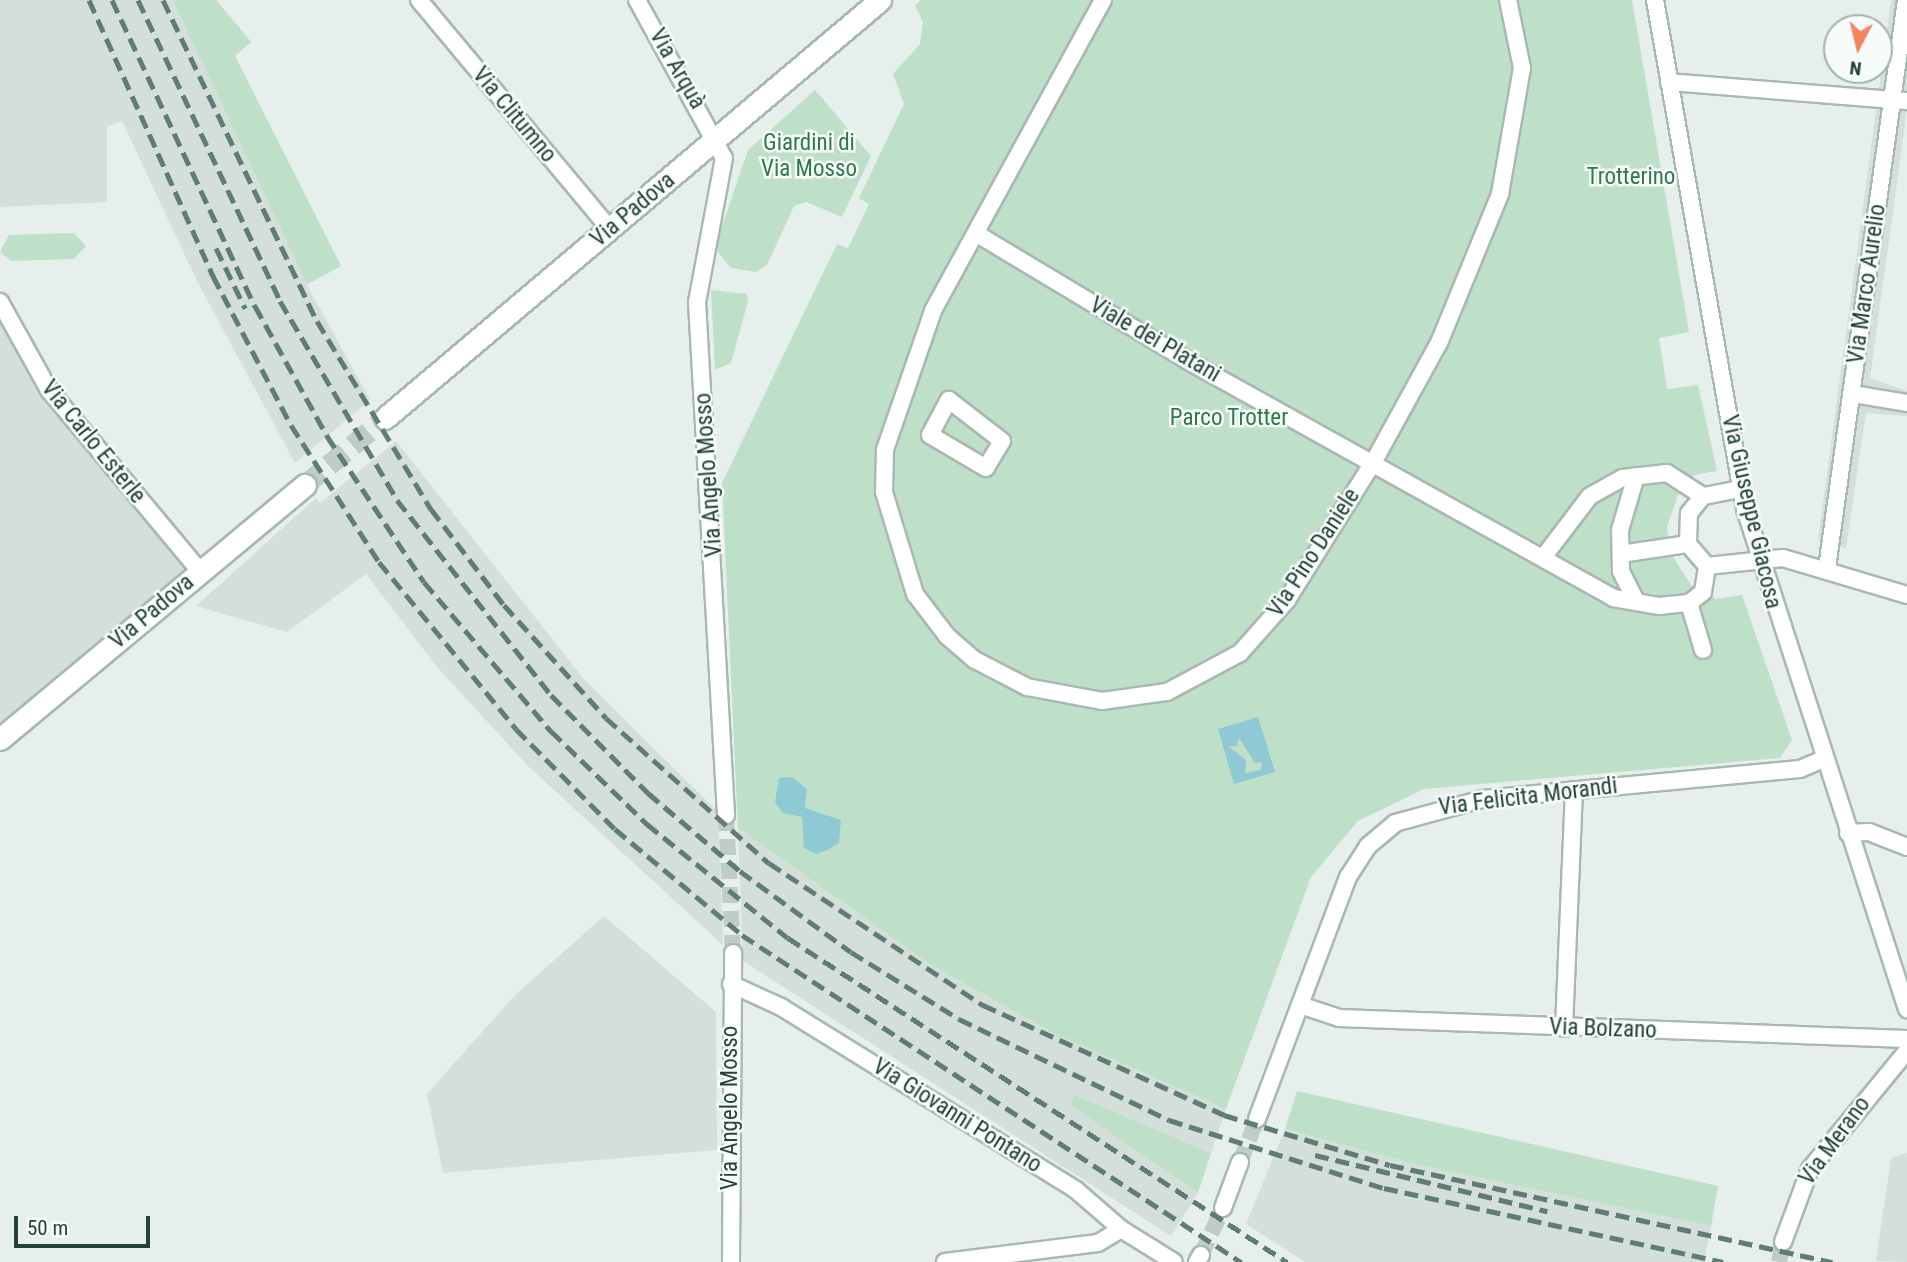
<!DOCTYPE html>
<meta charset="utf-8">
<style>
body{margin:0}
#map{position:relative;width:1907px;height:1262px;overflow:hidden;background:#e6efeb;font-family:"Roboto Condensed",sans-serif}
div>[style]{position:absolute}
.built>*{inset:0;background:#d4dfda}
.green>*{inset:0;background:#bfe0c8}
.water>*{inset:0;background:#8ec9d4}
.street-tunnel>*{height:16px;margin-top:-8px;transform-origin:0;background:repeating-linear-gradient(90deg,#bfccc8 0 16px,transparent 0 24px)}
.secondary-tunnel>*{height:21px;margin-top:-10.5px;transform-origin:0;background:repeating-linear-gradient(90deg,#bfccc8 0 21px,transparent 0 31px)}
.roads{filter:drop-shadow(2px 0 #a8b8b2) drop-shadow(-2px 0 #a8b8b2) drop-shadow(0 2px #a8b8b2) drop-shadow(0 -2px #a8b8b2)}
.street>*{height:16px;margin:-8px;padding:0 8px;transform-origin:8px;border-radius:8px;background:#fff}
.secondary>*{height:21px;margin:-10.5px;padding:0 10.5px;transform-origin:10.5px;border-radius:10.5px;background:#fff}
.rail>*{height:5px;margin-top:-2.5px;transform-origin:0;background:repeating-linear-gradient(90deg,#5f7d75 0 14px,transparent 0 21px)}
span{translate:-50% -50%;white-space:nowrap;text-align:center;line-height:1.15;-webkit-text-stroke:5px #f7fbf9;paint-order:stroke}
.street-label{font-size:23px;color:#24423a}
.park-label{font-size:23px;color:#2d7a4b}
.north{position:absolute;left:1823px;top:14px;width:70px;height:70px;box-sizing:border-box;background:#f7fbf9;border:2px solid #a3b1ad;border-radius:50%;rotate:187deg;font-size:19px;font-weight:700;line-height:28px;text-align:center;color:#24423a}
.north::after{content:'';display:block;margin:auto;width:24px;height:32px;background:#f4845f;clip-path:polygon(50% 0,100% 100%,50% 72%,0 100%)}
.scale{position:absolute;left:14px;top:1216px;width:136px;height:32px;box-sizing:border-box;border:4px solid #24423a;border-top:0;padding-left:9px;font-size:21px;line-height:24px;white-space:nowrap;color:#24423a;-webkit-text-stroke:5px #f7fbf9;paint-order:stroke}
</style>
<div id="map">
<div class="built">
<i style="clip-path:polygon(0 0,216px 0,251px 42px,235px 56px,341px 266px,307px 285px,370px 400px,295px 463px,197px 281px,122px 121px,107px 127px,107px 202px,0 207px)"></i>
<i style="clip-path:polygon(1891px 0,1907px 0,1907px 110px,1870px 378px,1907px 391px,1907px 416px,1866px 413px,1846px 548px,1818px 540px)"></i>
<i style="clip-path:polygon(0 306px,14px 339px,198px 571px,0 736px)"></i>
<i style="clip-path:polygon(396px 441px,583px 678px,718px 812px,723px 945px,529px 767px,437px 667px,366px 574px,287px 632px,196px 606px,316px 498px,320px 503px)"></i>
<i style="clip-path:polygon(738px 828px,931px 965px,1053px 1033px,1226px 1109px,1211px 1153px,1075px 1095px,1069px 1103px,1198px 1193px,1171px 1236px,743px 961px)"></i>
<i style="clip-path:polygon(604px 916px,716px 1012px,717px 1150px,443px 1173px,427px 1094px,515px 995px)"></i>
<i style="clip-path:polygon(1285px 1129px,1418px 1165px,1711px 1226px,1704px 1262px,1305px 1262px,1246px 1224px)"></i>
<i style="clip-path:polygon(1907px 1153px,1907px 1262px,1876px 1261px,1891px 1158px)"></i>
</div>
<div class="green">
<i style="clip-path:polygon(173px 0,216px 0,251px 42px,235px 56px,341px 266px,307px 284px)"></i>
<i style="clip-path:polygon(921px 0,1632px 0,1689px 332px,1659px 338px,1667px 389px,1698px 385px,1717px 471px,1694px 475px,1678px 495px,1667px 527px,1670px 552px,1691px 585px,1716px 599px,1742px 595px,1792px 740px,1780px 758px,1424px 789px,1358px 821px,1311px 877px,1226px 1109px,1053px 1033px,931px 965px,738px 828px,722px 483px,837px 244px,848px 248px,869px 204px,859px 198px,904px 104px,893px 74px,920px 44px,923px 22px,915px 5px)"></i>
<i style="clip-path:polygon(815px 90px,871px 156px,842px 217px,806px 202px,794px 206px,767px 265px,756px 272px,731px 268px,718px 252px,718px 238px,748px 150px)"></i>
<i style="clip-path:polygon(74px 233px,86px 246px,74px 259px,11px 261px,0 252px,9px 235px)"></i>
<i style="clip-path:polygon(711px 290px,747px 294px,748px 301px,731px 363px,715px 370px)"></i>
<i style="clip-path:polygon(1297px 1091px,1718px 1186px,1711px 1226px,1418px 1165px,1285px 1129px)"></i>
<i style="clip-path:polygon(1075px 1095px,1211px 1153px,1198px 1193px,1069px 1104px)"></i>
</div>
<div class="water">
<i style="clip-path:polygon(evenodd,1258px 717px,1275px 772px,1234px 784px,1218px 729px,1258px 717px,1239px 738px,1255px 763px,1262px 762px,1261px 770px,1245px 773px,1246px 760px,1228px 746px,1237px 746px,1239px 738px)"></i>
<i style="clip-path:polygon(792px 777px,807px 789px,805px 808px,841px 820px,839px 843px,828px 850px,816px 854px,804px 848px,802px 817px,783px 813px,775px 802px,779px 778px)"></i>
</div>
<div class="street-tunnel">
<i style="left:726px;top:815px;width:138px;rotate:87.1deg"></i>
<i style="left:1240px;top:1162px;width:46px;rotate:-68.4deg"></i>
<i style="left:1201px;top:1255px;width:52px;rotate:-64.9deg"></i>
<i style="left:1779px;top:1262px;width:20px;rotate:-79deg"></i>
</div>
<div class="secondary-tunnel">
<i style="left:305px;top:485px;width:104px;rotate:-39.9deg"></i>
</div>
<div class="roads">
<div class="street">
<i style="left:419px;top:0;width:298px;rotate:50.2deg"></i>
<i style="left:637px;top:0;width:180px;rotate:61.2deg"></i>
<i style="left:724px;top:158px;width:147px;rotate:100.6deg"></i>
<i style="left:697px;top:302px;width:514px;rotate:86.76deg"></i>
<i style="left:1103px;top:0;width:354px;rotate:118.7deg"></i>
<i style="left:933px;top:311px;width:147px;rotate:109.1deg"></i>
<i style="left:885px;top:450px;width:42px;rotate:91.4deg"></i>
<i style="left:884px;top:492px;width:107px;rotate:73.1deg"></i>
<i style="left:915px;top:594px;width:53px;rotate:52.7deg"></i>
<i style="left:947px;top:636px;width:37px;rotate:41deg"></i>
<i style="left:975px;top:660px;width:59px;rotate:27.4deg"></i>
<i style="left:1027px;top:687px;width:76px;rotate:10.6deg"></i>
<i style="left:1102px;top:701px;width:66px;rotate:-7.9deg"></i>
<i style="left:1167px;top:692px;width:83px;rotate:-28.1deg"></i>
<i style="left:1240px;top:653px;width:71px;rotate:-48.4deg"></i>
<i style="left:1287px;top:600px;width:164px;rotate:-58deg"></i>
<i style="left:1374px;top:461px;width:135px;rotate:-61.2deg"></i>
<i style="left:1439px;top:343px;width:161px;rotate:-67.7deg"></i>
<i style="left:1500px;top:194px;width:128px;rotate:-80.1deg"></i>
<i style="left:1522px;top:68px;width:69px;rotate:-101.6deg"></i>
<i style="left:1655px;top:0;width:517px;rotate:79.97deg"></i>
<i style="left:1745px;top:509px;width:526px;rotate:72.05deg"></i>
<i style="left:1669px;top:82px;width:239px;rotate:4.6deg"></i>
<i style="left:977px;top:234px;width:246px;rotate:31deg"></i>
<i style="left:1188px;top:361px;width:487px;rotate:29.1deg"></i>
<i style="left:1613px;top:598px;width:47px;rotate:9.9deg"></i>
<i style="left:1659px;top:606px;width:30px;rotate:-6deg"></i>
<i style="left:1689px;top:603px;width:18px;rotate:-38deg"></i>
<i style="left:1703px;top:592px;width:26px;rotate:-81deg"></i>
<i style="left:0;top:302px;width:101px;rotate:60.9deg"></i>
<i style="left:49px;top:390px;width:236px;rotate:50.2deg"></i>
<i style="left:1853px;top:394px;width:55px;rotate:9.5deg"></i>
<i style="left:949px;top:400px;width:67px;rotate:37.7deg"></i>
<i style="left:1002px;top:441px;width:31px;rotate:121deg"></i>
<i style="left:986px;top:468px;width:65px;rotate:-149.5deg"></i>
<i style="left:930px;top:435px;width:40px;rotate:-62deg"></i>
<i style="left:1740px;top:489px;width:38px;rotate:169deg"></i>
<i style="left:1703px;top:496px;width:22px;rotate:129deg"></i>
<i style="left:1689px;top:513px;width:31px;rotate:92deg"></i>
<i style="left:1688px;top:544px;width:29px;rotate:49deg"></i>
<i style="left:1707px;top:566px;width:76px;rotate:-6deg"></i>
<i style="left:1783px;top:558px;width:129px;rotate:16.6deg"></i>
<i style="left:1621px;top:554px;width:68px;rotate:-8.5deg"></i>
<i style="left:1545px;top:555px;width:74px;rotate:-52.7deg"></i>
<i style="left:1590px;top:496px;width:37px;rotate:-29deg"></i>
<i style="left:1622px;top:478px;width:45px;rotate:-6.3deg"></i>
<i style="left:1667px;top:473px;width:43px;rotate:32.6deg"></i>
<i style="left:1827px;top:568px;width:573px;rotate:-82.08deg"></i>
<i style="left:1635px;top:599px;width:31px;rotate:-117deg"></i>
<i style="left:1621px;top:571px;width:41px;rotate:-91.4deg"></i>
<i style="left:1620px;top:530px;width:56px;rotate:-73.5deg"></i>
<i style="left:1689px;top:603px;width:49px;rotate:73.4deg"></i>
<i style="left:1848px;top:833px;width:21px;rotate:-3deg"></i>
<i style="left:1869px;top:832px;width:41px;rotate:21.5deg"></i>
<i style="left:731px;top:984px;width:55px;rotate:24.7deg"></i>
<i style="left:781px;top:1007px;width:347px;rotate:31.8deg"></i>
<i style="left:1076px;top:1190px;width:60px;rotate:40.9deg"></i>
<i style="left:1121px;top:1229px;width:62px;rotate:31.9deg"></i>
<i style="left:1300px;top:1005px;width:41px;rotate:18.4deg"></i>
<i style="left:1339px;top:1018px;width:568px;rotate:2.12deg"></i>
<i style="left:1564px;top:1028px;width:238px;rotate:-87.6deg"></i>
<i style="left:1257px;top:1119px;width:259px;rotate:-69.4deg"></i>
<i style="left:1348px;top:877px;width:37px;rotate:-57deg"></i>
<i style="left:1368px;top:846px;width:35px;rotate:-40deg"></i>
<i style="left:1395px;top:823px;width:91px;rotate:-15.3deg"></i>
<i style="left:1483px;top:799px;width:318px;rotate:-5.4deg"></i>
<i style="left:1800px;top:769px;width:26px;rotate:-23deg"></i>
<i style="left:1223px;top:1208px;width:49px;rotate:-69.7deg"></i>
<i style="left:1783px;top:1242px;width:78px;rotate:-69.7deg"></i>
<i style="left:1810px;top:1169px;width:153px;rotate:-50.6deg"></i>
<i style="left:731px;top:1262px;width:309px;rotate:-89.6deg"></i>
<i style="left:945px;top:1262px;width:154px;rotate:-7.1deg"></i>
<i style="left:1098px;top:1243px;width:27px;rotate:-31deg"></i>
<i style="left:1197px;top:1262px;width:8px;rotate:-60deg"></i>
</div>
<div class="secondary">
<i style="left:385px;top:418px;width:648px;rotate:-40.18deg"></i>
<i style="left:0;top:739px;width:397px;rotate:-39.8deg"></i>
</div>
</div>
<div class="rail">
<i style="left:89px;top:0;width:303px;rotate:65.8deg"></i>
<i style="left:213px;top:276px;width:168px;rotate:62.4deg"></i>
<i style="left:291px;top:425px;width:163px;rotate:57.3deg"></i>
<i style="left:379px;top:562px;width:216px;rotate:50.6deg"></i>
<i style="left:516px;top:729px;width:141px;rotate:45.3deg"></i>
<i style="left:615px;top:829px;width:165px;rotate:39.8deg"></i>
<i style="left:742px;top:935px;width:597px;rotate:33.24deg"></i>
<i style="left:112px;top:0;width:338px;rotate:65deg"></i>
<i style="left:255px;top:306px;width:149px;rotate:61deg"></i>
<i style="left:327px;top:436px;width:175px;rotate:56.4deg"></i>
<i style="left:424px;top:582px;width:196px;rotate:49.6deg"></i>
<i style="left:551px;top:731px;width:134px;rotate:44.1deg"></i>
<i style="left:647px;top:824px;width:181px;rotate:39deg"></i>
<i style="left:788px;top:938px;width:595px;rotate:33deg"></i>
<i style="left:138px;top:0;width:333px;rotate:64.7deg"></i>
<i style="left:280px;top:301px;width:231px;rotate:59.5deg"></i>
<i style="left:397px;top:500px;width:248px;rotate:51.7deg"></i>
<i style="left:551px;top:695px;width:138px;rotate:45.3deg"></i>
<i style="left:648px;top:793px;width:121px;rotate:40.3deg"></i>
<i style="left:740px;top:871px;width:137px;rotate:36.1deg"></i>
<i style="left:851px;top:952px;width:127px;rotate:31.8deg"></i>
<i style="left:959px;top:1019px;width:233px;rotate:25.7deg"></i>
<i style="left:1169px;top:1120px;width:225px;rotate:17.6deg"></i>
<i style="left:1384px;top:1188px;width:347px;rotate:12.3deg"></i>
<i style="left:163px;top:0;width:356px;rotate:64.4deg"></i>
<i style="left:317px;top:321px;width:220px;rotate:58.8deg"></i>
<i style="left:431px;top:509px;width:121px;rotate:52.8deg"></i>
<i style="left:504px;top:605px;width:152px;rotate:47.9deg"></i>
<i style="left:606px;top:718px;width:218px;rotate:41.7deg"></i>
<i style="left:769px;top:863px;width:257px;rotate:33.6deg"></i>
<i style="left:983px;top:1005px;width:265px;rotate:24.5deg"></i>
<i style="left:1224px;top:1115px;width:173px;rotate:16.8deg"></i>
<i style="left:1390px;top:1165px;width:453px;rotate:12.4deg"></i>
<i style="left:216px;top:248px;width:67px;rotate:64.2deg"></i>
<i style="left:1315px;top:1155px;width:239px;rotate:13.6deg"></i>
</div>
<div class="street-label">
<span style="left:677px;top:69px;rotate:60deg">Via Arquà</span>
<span style="left:514px;top:115px;rotate:50deg">Via Clitumno</span>
<span style="left:633px;top:210px;rotate:-40deg">Via Padova</span>
<span style="left:1867px;top:284px;rotate:-82deg">Via Marco Aurelio</span>
<span style="left:1155px;top:340px;rotate:30deg">Viale dei Platani</span>
<span style="left:93px;top:442px;rotate:51deg">Via Carlo Esterle</span>
<span style="left:709px;top:475px;rotate:-94deg">Via Angelo Mosso</span>
<span style="left:1751px;top:512px;rotate:77deg">Via Giuseppe Giacosa</span>
<span style="left:1314px;top:553px;rotate:-57deg">Via Pino Daniele</span>
<span style="left:152px;top:612px;rotate:-40deg">Via Padova</span>
<span style="left:1528px;top:797px;rotate:-7deg">Via Felicita Morandi</span>
<span style="left:1603px;top:1029px;rotate:2deg">Via Bolzano</span>
<span style="left:730px;top:1108px;rotate:-90deg">Via Angelo Mosso</span>
<span style="left:957px;top:1116px;rotate:32deg">Via Giovanni Pontano</span>
<span style="left:1835px;top:1141px;rotate:-54deg">Via Merano</span>
</div>
<div class="park-label">
<span style="left:809px;top:156px">Giardini di<br>Via Mosso</span>
<span style="left:1631px;top:177px">Trotterino</span>
<span style="left:1229px;top:418px">Parco Trotter</span>
</div>
<div class="north">N</div>
<div class="scale">50 m</div>
</div>
